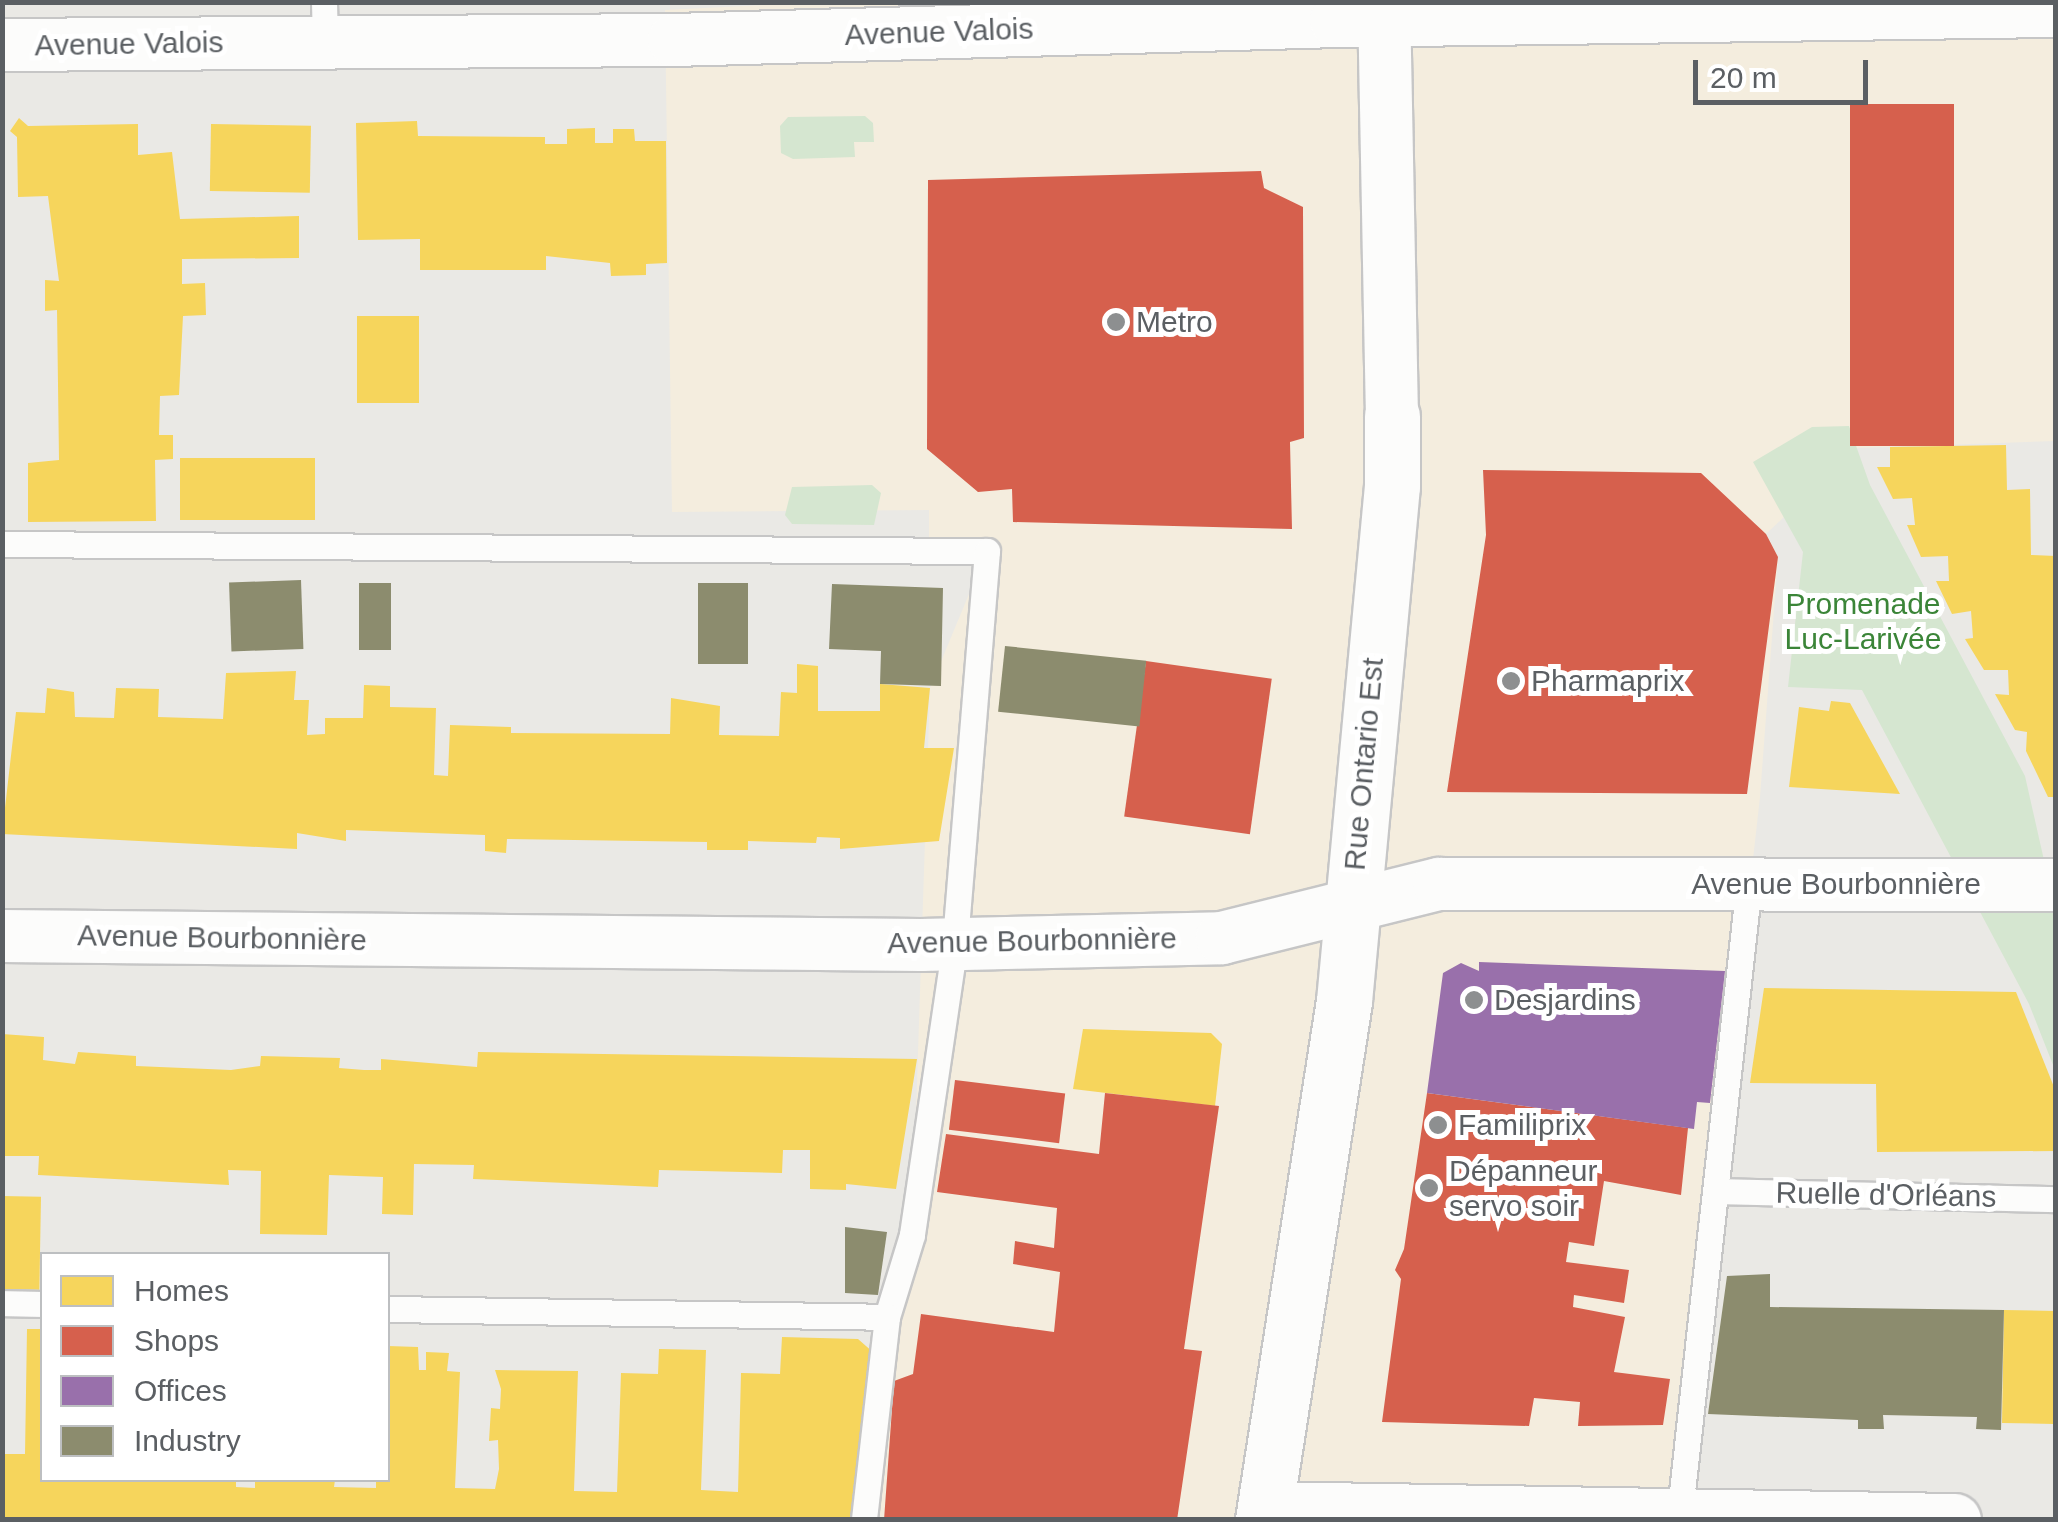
<!DOCTYPE html>
<meta charset="utf-8">
<style>
body{margin:0}
#map{position:relative;width:2058px;height:1522px;overflow:hidden;background:#eae9e5;font-family:Arial,sans-serif}
div>[style]{position:absolute}
.commercial>*{inset:0;background:#f4edde}
.green>*{inset:0;background:#d5e6d0}
.homes>*{inset:0;background:#f6d55c;transform-origin:0 0}
.shops>*{inset:0;background:#d6604d;transform-origin:0 0}
.offices>*{inset:0;background:#9970ab}
.industry>*{inset:0;background:#8c8c6e;transform-origin:0 0}
.roads{filter:drop-shadow(2px 0 #c6c6c6) drop-shadow(-2px 0 #c6c6c6) drop-shadow(0 2px #c6c6c6) drop-shadow(0 -2px #c6c6c6)}
.service>*{height:25px;margin:-12.5px;padding:0 12.5px;transform-origin:12.5px;border-radius:12.5px;background:#fcfcfb}
.minor>*{height:52px;margin:-26px;padding:0 26px;transform-origin:26px;border-radius:26px;background:#fcfcfb}
.secondary>*{height:55px;margin:-27.5px;padding:0 27.5px;transform-origin:27.5px;border-radius:27.5px;background:#fcfcfb}
.dots>*{width:28px;height:28px;translate:-50% -50%;box-sizing:border-box;border:5px solid #fff;border-radius:50%}
span{translate:-50% -50%;white-space:nowrap;text-align:center;line-height:1.15;-webkit-text-stroke:10px #fff;paint-order:stroke}
.street-label{font-size:30px;color:#5b5f63}
.poi-label{font-size:30px;color:#5b5f63}
.left{translate:0 -50%;text-align:left}
.park-label{font-size:30px;color:#3b8538}
.frame{position:absolute;inset:0;border:5px solid #5b5f63;pointer-events:none}
.legend{position:absolute;left:40px;top:1252px;width:350px;height:230px;box-sizing:border-box;background:#fff;border:2px solid #bdbfc1;margin:0;padding:12px 18px;list-style:none;font-size:30px;color:#5b5f63}
.legend li{display:flex;align-items:center;gap:20px;height:50px}
.legend b{width:50px;border:2px solid #bdbfc1}
.scale{position:absolute;left:1693px;top:60px;width:175px;height:45px;box-sizing:border-box;border:5px solid #5b5f63;border-top:0;padding-left:12px;font-size:30px;line-height:35px;white-space:nowrap;color:#5b5f63;-webkit-text-stroke:8px #fff;paint-order:stroke}
</style>
<div id="map">
<div class="commercial">
<i style="clip-path:polygon(827px 2px,2055px 3px,2055px 441px,1857px 448px,1766px 534px,1778px 557px,1760px 797px,1679px 1519px,873px 1519px,912px 1235px,930px 688px,986px 553px,929px 551px,929px 510px,672px 512px,665px 10px)"></i>
</div>
<div class="green">
<i style="clip-path:polygon(865px 116px,873px 123px,874px 142px,854px 142px,855px 157px,793px 159px,781px 153px,780px 126px,788px 117px)"></i>
<i style="clip-path:polygon(1849px 426px,1870px 485px,2025px 776px,2055px 909px,2055px 1070px,2029px 1004px,1862px 690px,1788px 687px,1803px 552px,1753px 462px,1812px 427px)"></i>
<i style="clip-path:polygon(872px 485px,881px 493px,874px 525px,792px 524px,785px 515px,792px 487px)"></i>
</div>
<div class="homes">
<i style="clip-path:polygon(19px 118px,28px 126px,138px 124px,138px 155px,172px 152px,180px 219px,299px 216px,299px 258px,182px 259px,182px 284px,205px 283px,206px 315px,183px 316px,179px 395px,160px 396px,159px 435px,173px 435px,173px 459px,155px 460px,156px 521px,28px 522px,28px 463px,59px 460px,57px 310px,45px 311px,45px 280px,59px 281px,48px 196px,18px 197px,17px 137px,10px 131px)"></i>
<i style="clip-path:polygon(417px 121px,418px 136px,545px 137px,545px 144px,567px 144px,567px 129px,595px 128px,595px 143px,613px 143px,613px 129px,634px 129px,635px 141px,666px 141px,667px 263px,646px 264px,646px 275px,611px 276px,610px 263px,546px 256px,546px 270px,420px 270px,420px 239px,358px 240px,356px 123px)"></i>
<i style="left:211px;top:124px;width:100px;height:67px;rotate:1deg"></i>
<i style="left:357px;top:316px;width:62px;height:87px"></i>
<i style="clip-path:polygon(2006px 445px,2007px 490px,2030px 489px,2031px 555px,2056px 556px,2056px 797px,2048px 797px,2026px 751px,2027px 732px,2015px 730px,1995px 694px,2009px 695px,2008px 670px,1984px 670px,1965px 639px,1973px 638px,1971px 611px,1952px 614px,1936px 581px,1949px 581px,1948px 556px,1921px 557px,1907px 525px,1915px 525px,1912px 498px,1893px 499px,1877px 467px,1890px 467px,1890px 447px)"></i>
<i style="left:315px;top:458px;width:62px;height:135px;rotate:90deg"></i>
<i style="clip-path:polygon(797px 664px,818px 666px,818px 711px,880px 711px,880px 684px,930px 688px,924px 748px,954px 748px,939px 841px,840px 849px,840px 838px,817px 837px,816px 843px,748px 841px,748px 850px,707px 850px,707px 842px,507px 839px,506px 853px,485px 851px,485px 835px,346px 830px,346px 841px,297px 833px,297px 849px,2px 834px,16px 712px,45px 713px,47px 688px,74px 692px,75px 717px,114px 718px,116px 688px,159px 689px,158px 717px,223px 719px,226px 673px,296px 671px,294px 700px,309px 700px,307px 735px,325px 734px,325px 718px,363px 718px,364px 685px,390px 686px,390px 707px,436px 708px,434px 775px,448px 776px,450px 725px,511px 727px,511px 733px,670px 734px,671px 698px,720px 706px,719px 735px,779px 736px,781px 692px,797px 693px)"></i>
<i style="clip-path:polygon(1831px 701px,1850px 703px,1900px 794px,1789px 787px,1799px 707px,1829px 711px)"></i>
<i style="clip-path:polygon(1764px 988px,2016px 992px,2056px 1092px,2056px 1151px,1877px 1152px,1876px 1084px,1750px 1083px)"></i>
<i style="clip-path:polygon(1083px 1029px,1211px 1033px,1222px 1044px,1215px 1106px,1073px 1089px)"></i>
<i style="clip-path:polygon(2px 1034px,44px 1037px,43px 1060px,75px 1064px,78px 1052px,136px 1056px,136px 1066px,231px 1070px,260px 1066px,261px 1056px,340px 1058px,339px 1068px,364px 1070px,381px 1070px,381px 1059px,477px 1067px,478px 1052px,917px 1059px,896px 1189px,846px 1184px,846px 1190px,810px 1189px,810px 1150px,783px 1150px,782px 1173px,659px 1170px,658px 1187px,473px 1179px,474px 1165px,414px 1164px,413px 1215px,382px 1214px,383px 1177px,329px 1175px,327px 1235px,260px 1234px,261px 1171px,228px 1170px,229px 1185px,38px 1175px,39px 1156px,2px 1156px)"></i>
<i style="left:2px;top:1196px;width:39px;height:93px;rotate:1deg"></i>
<i style="left:2004px;top:1310px;width:52px;height:113px;rotate:1deg"></i>
<i style="clip-path:polygon(27px 1329px,42px 1329px,42px 1480px,236px 1480px,236px 1487px,255px 1488px,255px 1480px,335px 1480px,334px 1487px,376px 1488px,376px 1480px,388px 1480px,388px 1346px,418px 1347px,419px 1370px,426px 1370px,426px 1352px,449px 1353px,447px 1371px,460px 1372px,455px 1488px,495px 1489px,499px 1469px,498px 1440px,489px 1441px,491px 1408px,500px 1409px,501px 1389px,495px 1370px,578px 1371px,574px 1491px,617px 1492px,621px 1373px,658px 1374px,659px 1349px,706px 1350px,701px 1490px,738px 1492px,741px 1373px,780px 1374px,782px 1337px,858px 1339px,874px 1353px,852px 1520px,2px 1520px,2px 1454px,25px 1454px)"></i>
</div>
<div class="shops">
<i style="left:1954px;top:104px;width:342px;height:104px;rotate:90deg"></i>
<i style="clip-path:polygon(1261px 171px,1264px 188px,1303px 207px,1304px 438px,1290px 442px,1292px 529px,1013px 522px,1012px 489px,978px 492px,927px 449px,928px 180px)"></i>
<i style="clip-path:polygon(1483px 470px,1701px 473px,1766px 534px,1778px 557px,1747px 794px,1447px 792px,1486px 535px)"></i>
<i style="left:1146px;top:661px;width:127px;height:157px;rotate:8deg"></i>
<i style="left:955px;top:1080px;width:111px;height:50px;rotate:7deg"></i>
<i style="clip-path:polygon(1105px 1093px,1219px 1106px,1184px 1349px,1202px 1351px,1177px 1520px,884px 1520px,894px 1381px,913px 1374px,921px 1314px,1054px 1332px,1060px 1272px,1013px 1264px,1015px 1241px,1054px 1248px,1057px 1208px,937px 1192px,946px 1134px,1099px 1154px)"></i>
<i style="clip-path:polygon(1427px 1093px,1688px 1128px,1681px 1195px,1604px 1181px,1594px 1246px,1569px 1242px,1566px 1262px,1629px 1270px,1624px 1303px,1574px 1295px,1573px 1307px,1625px 1317px,1614px 1372px,1670px 1379px,1663px 1425px,1578px 1426px,1580px 1402px,1534px 1398px,1529px 1426px,1382px 1422px,1401px 1279px,1395px 1270px,1404px 1249px)"></i>
</div>
<div class="offices">
<i style="clip-path:polygon(1479px 962px,1725px 971px,1710px 1103px,1697px 1102px,1694px 1129px,1427px 1093px,1443px 973px,1461px 963px,1479px 971px)"></i>
</div>
<div class="industry">
<i style="left:301px;top:580px;width:69px;height:72px;rotate:88deg"></i>
<i style="left:359px;top:583px;width:32px;height:67px"></i>
<i style="left:698px;top:583px;width:50px;height:81px"></i>
<i style="clip-path:polygon(832px 584px,943px 588px,941px 686px,880px 684px,881px 651px,829px 649px)"></i>
<i style="left:1005px;top:646px;width:142px;height:66px;rotate:6deg"></i>
<i style="clip-path:polygon(845px 1227px,887px 1232px,878px 1295px,845px 1293px)"></i>
<i style="clip-path:polygon(1770px 1274px,1770px 1307px,2004px 1310px,2001px 1430px,1976px 1429px,1977px 1417px,1883px 1415px,1884px 1429px,1858px 1429px,1858px 1420px,1708px 1414px,1727px 1276px)"></i>
</div>
<div class="roads">
<div class="service">
<i style="left:324px;top:2px;width:40px;rotate:88.6deg"></i>
<i style="left:2px;top:544px;width:985px;rotate:0.41deg"></i>
<i style="left:987px;top:551px;width:393px;rotate:94.7deg"></i>
<i style="left:955px;top:943px;width:295px;rotate:98.4deg"></i>
<i style="left:912px;top:1235px;width:86px;rotate:107deg"></i>
<i style="left:887px;top:1317px;width:204px;rotate:96.5deg"></i>
<i style="left:1717px;top:1191px;width:339px;rotate:1.4deg"></i>
<i style="left:2px;top:1303px;width:40px;rotate:1.4deg"></i>
<i style="left:388px;top:1309px;width:499px;rotate:0.9deg"></i>
<i style="left:1679px;top:1519px;width:640px;rotate:-83.72deg"></i>
</div>
<div class="minor">
<i style="left:1384px;top:2px;width:414px;rotate:88.9deg"></i>
<i style="left:2px;top:45px;width:672px;rotate:-0.43deg"></i>
<i style="left:674px;top:40px;width:662px;rotate:-1.64deg"></i>
<i style="left:1336px;top:21px;width:720px;rotate:-0.8deg"></i>
<i style="left:2px;top:936px;width:919px;rotate:0.56deg"></i>
<i style="left:921px;top:945px;width:301px;rotate:-1.3deg"></i>
<i style="left:1222px;top:938px;width:224px;rotate:-14deg"></i>
<i style="left:1439px;top:884px;width:617px;rotate:0.09deg"></i>
<i style="left:1265px;top:1508px;width:690px;rotate:1deg"></i>
</div>
<div class="secondary">
<i style="left:1263px;top:1520px;width:525px;rotate:-81.13deg"></i>
<i style="left:1344px;top:1001px;width:517px;rotate:-84.68deg"></i>
<i style="left:1392px;top:486px;width:70px;rotate:-90deg"></i>
</div>
</div>
<div class="dots">
<i style="left:1116px;top:322px;background:#8d8f90"></i>
<i style="left:1511px;top:681px;background:#8d8f90"></i>
<i style="left:1474px;top:1000px;background:#8d8f90"></i>
<i style="left:1438px;top:1125px;background:#8d8f90"></i>
<i style="left:1429px;top:1188px;background:#8d8f90"></i>
</div>
<div class="street-label">
<span style="left:939px;top:32px;rotate:-2deg">Avenue Valois</span>
<span style="left:129px;top:44px;rotate:-1deg">Avenue Valois</span>
<span style="left:1364px;top:764px;rotate:-85deg">Rue Ontario Est</span>
<span style="left:1836px;top:884px">Avenue Bourbonnière</span>
<span style="left:222px;top:938px;rotate:1deg">Avenue Bourbonnière</span>
<span style="left:1032px;top:941px;rotate:-1deg">Avenue Bourbonnière</span>
<span style="left:1886px;top:1195px;rotate:1deg">Ruelle d'Orléans</span>
</div>
<div class="poi-label">
<span class="left" style="left:1136px;top:322px">Metro</span>
<span class="left" style="left:1531px;top:681px">Pharmaprix</span>
<span class="left" style="left:1494px;top:1000px">Desjardins</span>
<span class="left" style="left:1458px;top:1125px">Familiprix</span>
<span class="left" style="left:1449px;top:1188px">Dépanneur<br>servo soir</span>
</div>
<div class="park-label">
<span style="left:1863px;top:621px">Promenade<br>Luc-Larivée</span>
</div>
<div class="frame"></div>
<ul class="legend">
<li><b style="height:28px;background:#f6d55c"></b>Homes</li>
<li><b style="height:28px;background:#d6604d"></b>Shops</li>
<li><b style="height:28px;background:#9970ab"></b>Offices</li>
<li><b style="height:28px;background:#8c8c6e"></b>Industry</li>
</ul>
<div class="scale">20 m</div>
</div>
